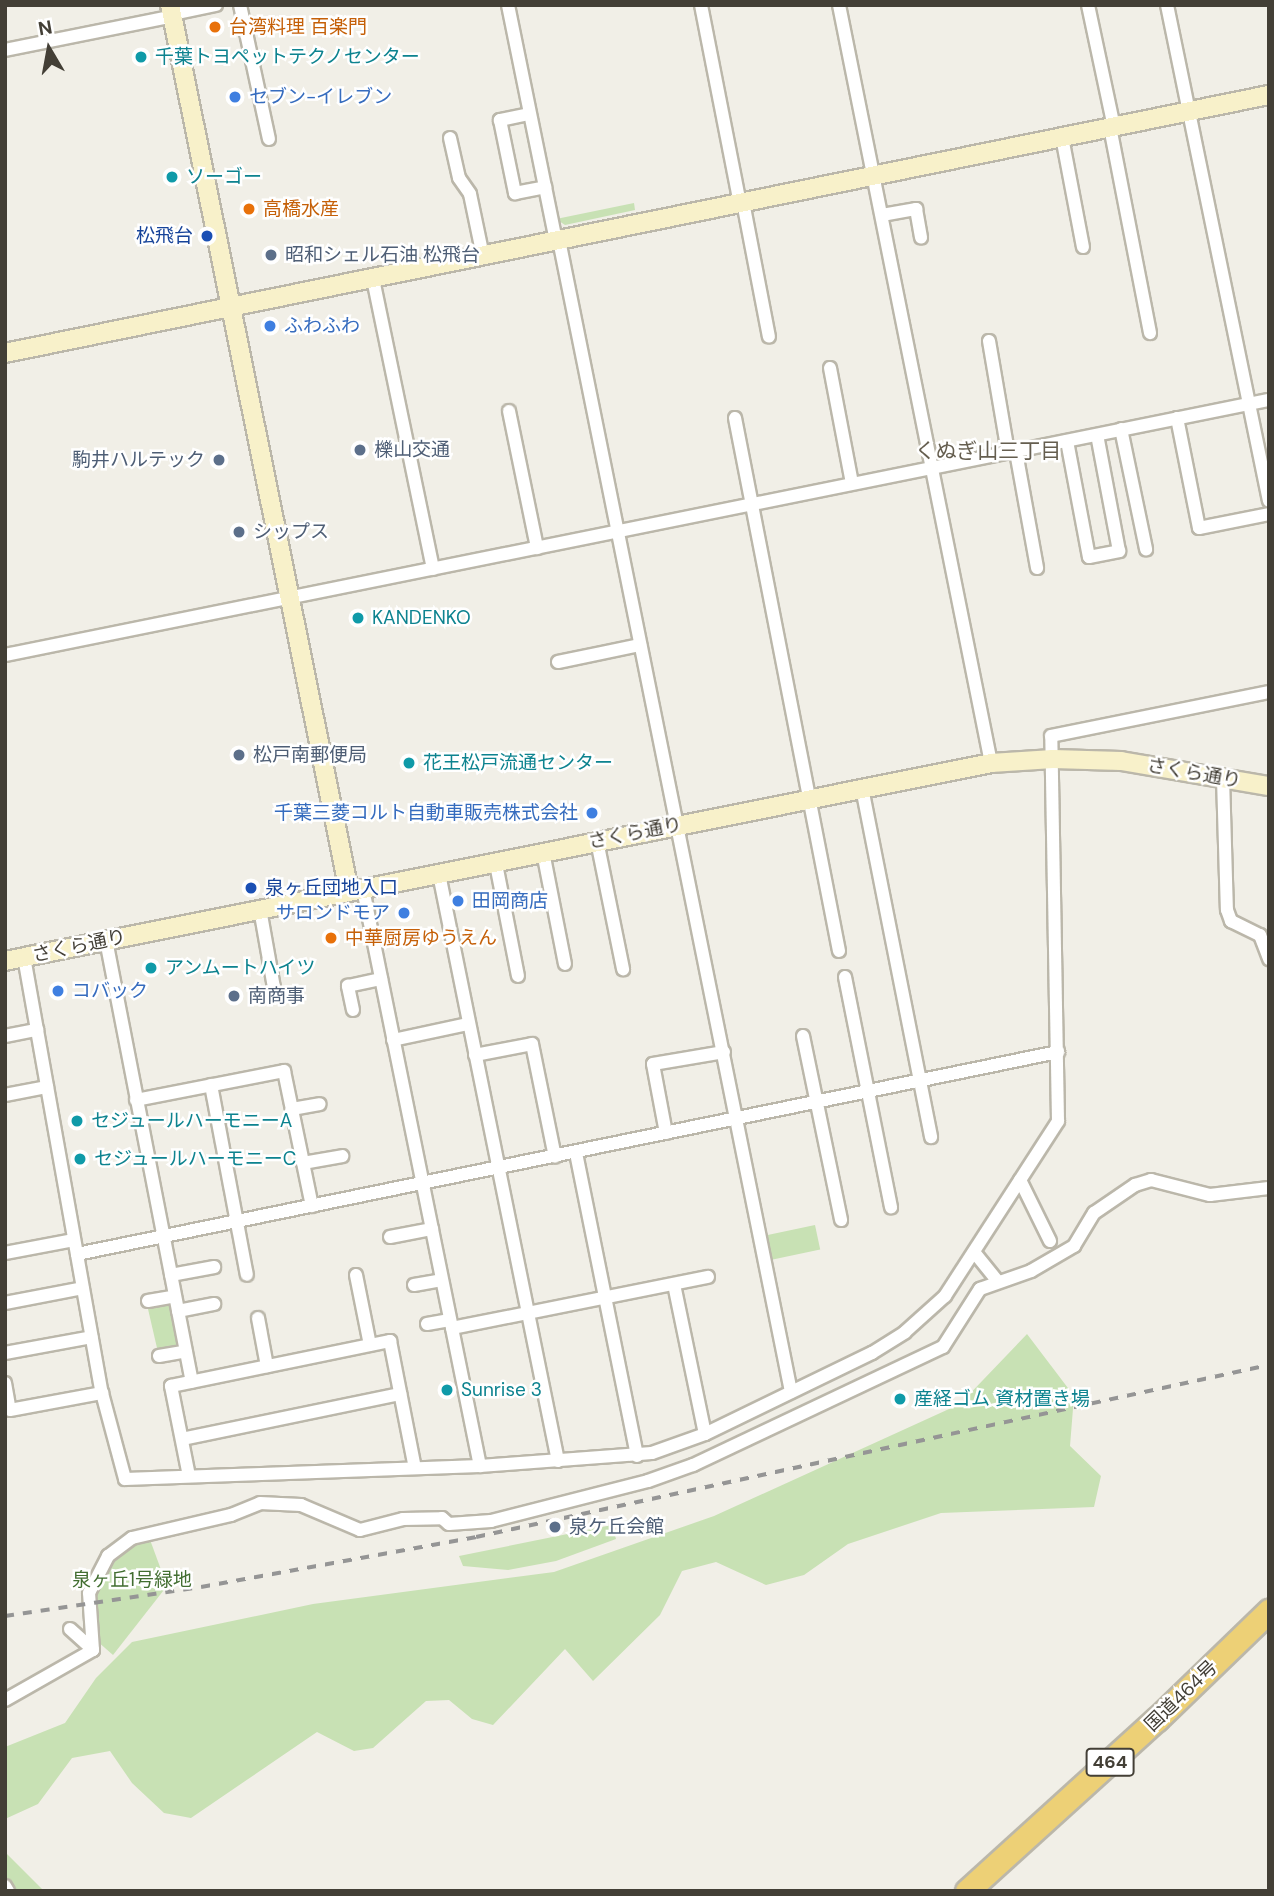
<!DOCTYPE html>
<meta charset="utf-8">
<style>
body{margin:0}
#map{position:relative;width:1274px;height:1896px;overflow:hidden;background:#f1efe7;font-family:"DM Sans","Noto Sans JP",sans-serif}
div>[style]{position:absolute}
.green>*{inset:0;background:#c8e1b4;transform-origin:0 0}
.roads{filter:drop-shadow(2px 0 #bbb7aa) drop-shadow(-2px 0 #bbb7aa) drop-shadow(0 2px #bbb7aa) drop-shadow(0 -2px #bbb7aa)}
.street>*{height:12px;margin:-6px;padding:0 6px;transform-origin:6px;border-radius:6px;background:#fff}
.secondary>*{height:18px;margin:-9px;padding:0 9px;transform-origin:9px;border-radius:9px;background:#f8f1ca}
.highway>*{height:23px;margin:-11.5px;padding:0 11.5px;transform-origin:11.5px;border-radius:11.5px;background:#edd076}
.rail>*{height:3.5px;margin-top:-1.75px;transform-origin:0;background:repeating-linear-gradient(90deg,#959595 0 9px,transparent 0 18px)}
.dots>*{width:19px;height:19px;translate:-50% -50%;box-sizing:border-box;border:4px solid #fff;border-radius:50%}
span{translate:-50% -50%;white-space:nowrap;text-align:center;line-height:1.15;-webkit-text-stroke:5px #fff;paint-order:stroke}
.shield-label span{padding:2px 5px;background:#fff;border:2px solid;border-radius:5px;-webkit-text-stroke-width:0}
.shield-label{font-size:18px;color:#433f36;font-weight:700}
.food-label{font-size:19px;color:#c56008}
.left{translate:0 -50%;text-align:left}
.culture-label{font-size:19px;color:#0d838f}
.shop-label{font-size:19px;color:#366cbe}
.right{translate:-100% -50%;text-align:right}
.transit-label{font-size:19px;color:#164399}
.service-label{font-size:19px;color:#4e5e75}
.street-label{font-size:19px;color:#433f36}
.park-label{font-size:19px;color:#426e31}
.neighbourhood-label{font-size:21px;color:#655e4f}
.frame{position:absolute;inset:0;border:7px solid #433f36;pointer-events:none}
.north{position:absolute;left:14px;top:14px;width:70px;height:70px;-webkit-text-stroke:5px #fff;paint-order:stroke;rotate:350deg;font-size:19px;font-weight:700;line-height:28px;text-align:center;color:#433f36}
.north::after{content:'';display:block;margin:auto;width:24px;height:32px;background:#433f36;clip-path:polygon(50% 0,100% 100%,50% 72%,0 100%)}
</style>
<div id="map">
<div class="green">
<i style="clip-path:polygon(634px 203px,635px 210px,565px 225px,556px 219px)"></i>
<i style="left:815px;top:1225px;width:25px;height:52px;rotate:78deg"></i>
<i style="left:170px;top:1302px;width:44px;height:23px;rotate:77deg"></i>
<i style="clip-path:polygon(1027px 1334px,1074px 1396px,1070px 1446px,1101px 1476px,1094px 1507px,941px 1513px,848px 1544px,804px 1575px,766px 1585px,716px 1562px,682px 1571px,660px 1615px,593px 1681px,565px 1649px,493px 1725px,472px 1719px,449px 1700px,426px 1701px,373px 1748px,354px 1751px,317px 1732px,191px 1818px,164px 1813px,132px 1783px,110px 1751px,72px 1758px,38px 1804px,5px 1819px,5px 1747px,65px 1723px,96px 1678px,132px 1642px,313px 1604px,554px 1572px,714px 1516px,960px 1404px)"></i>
<i style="clip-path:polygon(612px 1525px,616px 1539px,556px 1561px,508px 1570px,463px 1566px,459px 1556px)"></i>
<i style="clip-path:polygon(149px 1537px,167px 1586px,113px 1655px,97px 1641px,94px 1590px,110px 1558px,133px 1541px)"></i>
<i style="clip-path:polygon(5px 1852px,44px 1891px,15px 1891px,5px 1877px)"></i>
</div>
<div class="roads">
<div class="street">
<i style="left:240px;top:5px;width:137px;rotate:77.8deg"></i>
<i style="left:508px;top:5px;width:240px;rotate:78.5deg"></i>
<i style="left:701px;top:5px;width:202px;rotate:78.9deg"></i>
<i style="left:839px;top:5px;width:773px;rotate:78.66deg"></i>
<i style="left:1088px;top:5px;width:125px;rotate:78deg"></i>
<i style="left:1167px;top:5px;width:506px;rotate:78.38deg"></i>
<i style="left:172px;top:14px;width:45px;rotate:-11.6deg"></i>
<i style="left:5px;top:50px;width:171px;rotate:-11.4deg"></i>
<i style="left:529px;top:114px;width:30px;rotate:168deg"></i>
<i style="left:500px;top:120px;width:75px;rotate:78.4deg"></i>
<i style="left:515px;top:193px;width:31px;rotate:-11deg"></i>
<i style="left:1110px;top:127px;width:210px;rotate:79deg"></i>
<i style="left:1062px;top:137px;width:112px;rotate:79.2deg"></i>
<i style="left:450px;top:138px;width:41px;rotate:77.3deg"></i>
<i style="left:459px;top:178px;width:19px;rotate:55deg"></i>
<i style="left:470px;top:194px;width:63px;rotate:78.2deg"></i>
<i style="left:743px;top:202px;width:137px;rotate:79.1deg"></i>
<i style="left:882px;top:215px;width:35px;rotate:-10deg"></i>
<i style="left:916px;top:209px;width:29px;rotate:80deg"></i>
<i style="left:559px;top:240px;width:1175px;rotate:78.61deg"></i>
<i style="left:373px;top:279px;width:296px;rotate:78.3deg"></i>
<i style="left:989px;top:341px;width:113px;rotate:80.3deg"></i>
<i style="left:830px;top:368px;width:117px;rotate:79.2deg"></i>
<i style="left:509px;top:411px;width:140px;rotate:78.4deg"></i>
<i style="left:735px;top:418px;width:543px;rotate:78.96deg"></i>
<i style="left:1177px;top:418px;width:112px;rotate:78.7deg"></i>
<i style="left:1199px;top:528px;width:71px;rotate:-11.3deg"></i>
<i style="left:1121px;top:429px;width:123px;rotate:78.2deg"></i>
<i style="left:1067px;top:441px;width:118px;rotate:79.3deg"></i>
<i style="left:1089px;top:557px;width:31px;rotate:-11deg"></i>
<i style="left:1119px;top:551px;width:118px;rotate:-100.7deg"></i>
<i style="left:1016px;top:452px;width:118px;rotate:79.7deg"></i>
<i style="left:5px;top:655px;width:1289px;rotate:-11.41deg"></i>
<i style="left:558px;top:662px;width:84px;rotate:-11.7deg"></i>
<i style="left:1223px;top:778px;width:132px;rotate:88.3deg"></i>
<i style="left:1227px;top:910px;width:12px;rotate:70deg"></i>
<i style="left:1231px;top:921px;width:32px;rotate:26deg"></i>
<i style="left:1260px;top:935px;width:26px;rotate:69deg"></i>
<i style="left:862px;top:788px;width:356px;rotate:78.8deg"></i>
<i style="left:597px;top:841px;width:131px;rotate:78.5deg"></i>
<i style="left:543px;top:852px;width:114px;rotate:78.9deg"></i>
<i style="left:496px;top:864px;width:114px;rotate:78.9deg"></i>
<i style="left:439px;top:874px;width:599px;rotate:78.54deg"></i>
<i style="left:363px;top:889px;width:589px;rotate:78.54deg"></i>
<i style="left:260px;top:909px;width:85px;rotate:79.9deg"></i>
<i style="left:106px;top:940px;width:450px;rotate:79deg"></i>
<i style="left:24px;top:957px;width:443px;rotate:79.9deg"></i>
<i style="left:102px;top:1393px;width:89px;rotate:75deg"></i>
<i style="left:125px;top:1479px;width:355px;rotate:-2.1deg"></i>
<i style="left:480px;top:1466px;width:172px;rotate:-4.3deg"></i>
<i style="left:652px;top:1453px;width:56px;rotate:-19.7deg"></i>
<i style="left:705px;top:1434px;width:153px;rotate:-101.7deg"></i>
<i style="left:845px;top:977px;width:235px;rotate:78.7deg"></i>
<i style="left:353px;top:1010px;width:25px;rotate:-102deg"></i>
<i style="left:348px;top:986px;width:34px;rotate:-12deg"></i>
<i style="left:5px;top:1036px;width:33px;rotate:-11deg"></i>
<i style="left:803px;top:1036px;width:188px;rotate:78.3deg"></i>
<i style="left:393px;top:1040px;width:77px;rotate:-12deg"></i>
<i style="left:475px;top:1055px;width:58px;rotate:-10.9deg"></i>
<i style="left:532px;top:1044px;width:115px;rotate:78.5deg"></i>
<i style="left:211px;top:1085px;width:193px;rotate:79.3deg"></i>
<i style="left:5px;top:1095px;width:43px;rotate:-10.8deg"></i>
<i style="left:136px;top:1100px;width:151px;rotate:-11.1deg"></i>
<i style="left:284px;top:1071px;width:138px;rotate:78.3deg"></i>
<i style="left:292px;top:1109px;width:28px;rotate:-10deg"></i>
<i style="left:666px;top:1133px;width:70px;rotate:-100.7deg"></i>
<i style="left:653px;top:1064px;width:72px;rotate:-9.6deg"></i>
<i style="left:576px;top:1153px;width:309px;rotate:78.6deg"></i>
<i style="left:303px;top:1163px;width:40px;rotate:-10deg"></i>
<i style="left:1020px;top:1180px;width:68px;rotate:63.8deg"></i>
<i style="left:390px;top:1237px;width:43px;rotate:-10.8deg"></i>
<i style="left:974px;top:1252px;width:36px;rotate:51deg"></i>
<i style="left:5px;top:1253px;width:70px;rotate:-10.7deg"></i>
<i style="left:77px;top:1254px;width:1002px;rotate:-11.64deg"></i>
<i style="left:171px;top:1275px;width:44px;rotate:-10.5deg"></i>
<i style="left:356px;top:1275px;width:71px;rotate:78.7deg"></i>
<i style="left:414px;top:1285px;width:28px;rotate:-10deg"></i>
<i style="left:148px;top:1301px;width:27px;rotate:-10deg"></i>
<i style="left:5px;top:1303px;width:79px;rotate:-10.9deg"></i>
<i style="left:178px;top:1311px;width:37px;rotate:-11deg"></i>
<i style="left:258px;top:1318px;width:49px;rotate:79.4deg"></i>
<i style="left:427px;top:1324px;width:23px;rotate:-10deg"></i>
<i style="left:452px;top:1328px;width:261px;rotate:-11.3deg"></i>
<i style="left:5px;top:1353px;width:88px;rotate:-10.4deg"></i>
<i style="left:159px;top:1356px;width:27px;rotate:-10deg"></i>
<i style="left:5px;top:1383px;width:27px;rotate:80deg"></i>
<i style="left:10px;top:1410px;width:94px;rotate:-10.5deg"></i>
<i style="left:705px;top:1434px;width:186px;rotate:-25.9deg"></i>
<i style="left:872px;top:1353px;width:39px;rotate:-32deg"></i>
<i style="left:905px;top:1332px;width:54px;rotate:-42deg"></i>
<i style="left:945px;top:1296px;width:208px;rotate:-57.1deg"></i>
<i style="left:1058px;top:1121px;width:385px;rotate:-91deg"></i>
<i style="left:1051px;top:736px;width:222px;rotate:-11.4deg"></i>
<i style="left:182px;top:1439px;width:223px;rotate:-11.7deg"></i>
<i style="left:189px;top:1476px;width:92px;rotate:-101.3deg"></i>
<i style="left:171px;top:1386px;width:224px;rotate:-11.6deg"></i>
<i style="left:390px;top:1341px;width:129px;rotate:78.9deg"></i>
<i style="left:70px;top:1629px;width:31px;rotate:42deg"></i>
<i style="left:5px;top:1700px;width:101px;rotate:-29.6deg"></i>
<i style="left:93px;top:1650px;width:57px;rotate:-94deg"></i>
<i style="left:89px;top:1593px;width:42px;rotate:-62.8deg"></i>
<i style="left:108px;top:1556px;width:30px;rotate:-37deg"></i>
<i style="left:132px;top:1538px;width:102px;rotate:-13.1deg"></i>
<i style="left:231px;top:1515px;width:31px;rotate:-22deg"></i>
<i style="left:260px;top:1503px;width:41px;rotate:2.8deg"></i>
<i style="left:301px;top:1505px;width:64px;rotate:23deg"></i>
<i style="left:360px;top:1530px;width:44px;rotate:-14.3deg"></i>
<i style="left:403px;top:1519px;width:39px;rotate:-1deg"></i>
<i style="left:442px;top:1518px;width:9px;rotate:41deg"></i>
<i style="left:449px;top:1524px;width:42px;rotate:-4.1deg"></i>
<i style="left:491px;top:1521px;width:162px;rotate:-14.3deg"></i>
<i style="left:648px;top:1481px;width:48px;rotate:-19.6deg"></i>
<i style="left:693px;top:1465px;width:276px;rotate:-25.3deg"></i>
<i style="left:943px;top:1347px;width:69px;rotate:-57.5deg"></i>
<i style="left:980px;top:1289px;width:54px;rotate:-19.4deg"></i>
<i style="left:1031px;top:1271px;width:50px;rotate:-30.2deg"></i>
<i style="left:1074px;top:1246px;width:39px;rotate:-59deg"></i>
<i style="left:1094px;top:1213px;width:50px;rotate:-34.3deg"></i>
<i style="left:1135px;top:1185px;width:17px;rotate:-17deg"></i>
<i style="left:1151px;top:1180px;width:61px;rotate:14.3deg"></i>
<i style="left:1210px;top:1195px;width:59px;rotate:-6.8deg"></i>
<i style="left:5px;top:1886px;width:6px;rotate:59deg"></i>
</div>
<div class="secondary">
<i style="left:170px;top:5px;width:904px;rotate:78.58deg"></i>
<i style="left:5px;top:353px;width:1290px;rotate:-11.54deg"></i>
<i style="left:5px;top:961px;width:1006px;rotate:-11.35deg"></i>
<i style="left:991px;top:763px;width:62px;rotate:-3.7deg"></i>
<i style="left:1053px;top:759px;width:68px;rotate:1.7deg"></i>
<i style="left:1121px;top:761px;width:150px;rotate:9.6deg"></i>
</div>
<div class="highway">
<i style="left:967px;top:1891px;width:256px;rotate:-42.2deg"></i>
<i style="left:1157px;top:1719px;width:156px;rotate:-44deg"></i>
</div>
</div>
<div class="rail">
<i style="left:5px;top:1616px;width:198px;rotate:-8.4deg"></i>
<i style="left:201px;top:1587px;width:280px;rotate:-10.3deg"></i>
<i style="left:476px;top:1537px;width:811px;rotate:-12.24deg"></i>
</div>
<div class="dots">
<i style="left:215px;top:27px;background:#e8710a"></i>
<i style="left:141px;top:57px;background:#0f9aa8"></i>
<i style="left:235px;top:97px;background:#3f7fe0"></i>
<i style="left:172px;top:177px;background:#0f9aa8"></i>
<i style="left:249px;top:209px;background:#e8710a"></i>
<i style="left:207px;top:236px;background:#1a4fb4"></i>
<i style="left:271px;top:255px;background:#5c6f8a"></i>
<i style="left:270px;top:326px;background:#3f7fe0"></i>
<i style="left:360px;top:450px;background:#5c6f8a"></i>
<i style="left:219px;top:460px;background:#5c6f8a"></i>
<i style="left:239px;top:532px;background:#5c6f8a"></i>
<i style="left:358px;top:618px;background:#0f9aa8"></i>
<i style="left:239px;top:755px;background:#5c6f8a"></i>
<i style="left:409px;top:763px;background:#0f9aa8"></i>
<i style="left:592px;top:813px;background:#3f7fe0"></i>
<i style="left:251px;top:888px;background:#1a4fb4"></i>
<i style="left:458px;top:901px;background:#3f7fe0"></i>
<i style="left:404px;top:913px;background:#3f7fe0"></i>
<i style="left:331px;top:938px;background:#e8710a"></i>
<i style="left:151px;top:968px;background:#0f9aa8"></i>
<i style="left:58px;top:991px;background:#3f7fe0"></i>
<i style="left:234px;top:996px;background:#5c6f8a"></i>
<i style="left:77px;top:1121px;background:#0f9aa8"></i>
<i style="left:80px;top:1159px;background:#0f9aa8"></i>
<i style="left:447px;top:1390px;background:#0f9aa8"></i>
<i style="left:900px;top:1399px;background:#0f9aa8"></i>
<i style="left:555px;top:1527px;background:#5c6f8a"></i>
</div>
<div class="shield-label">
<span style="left:1110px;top:1762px">464</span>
</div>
<div class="food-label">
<span class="left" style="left:229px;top:27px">台湾料理 百楽門</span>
<span class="left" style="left:263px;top:209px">高橋水産</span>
<span class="left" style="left:345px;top:938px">中華厨房ゆうえん</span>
</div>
<div class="culture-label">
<span class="left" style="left:155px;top:57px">千葉トヨペットテクノセンター</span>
<span class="left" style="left:186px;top:177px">ソーゴー</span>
<span class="left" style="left:372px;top:618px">KANDENKO</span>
<span class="left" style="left:423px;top:763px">花王松戸流通センター</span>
<span class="left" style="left:165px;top:968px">アンムートハイツ</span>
<span class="left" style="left:91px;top:1121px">セジュールハーモニーA</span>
<span class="left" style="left:94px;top:1159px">セジュールハーモニーC</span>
<span class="left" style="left:461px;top:1390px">Sunrise 3</span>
<span class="left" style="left:914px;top:1399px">産経ゴム 資材置き場</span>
</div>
<div class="shop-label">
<span class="left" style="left:249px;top:97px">セブン-イレブン</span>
<span class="left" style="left:284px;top:326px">ふわふわ</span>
<span class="right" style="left:578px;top:813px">千葉三菱コルト自動車販売株式会社</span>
<span class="left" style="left:472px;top:901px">田岡商店</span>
<span class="right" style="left:390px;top:913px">サロンドモア</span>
<span class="left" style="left:72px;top:991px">コバック</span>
</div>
<div class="transit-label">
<span class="right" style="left:193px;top:236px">松飛台</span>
<span class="left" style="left:265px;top:888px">泉ヶ丘団地入口</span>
</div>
<div class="service-label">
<span class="left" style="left:285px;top:255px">昭和シェル石油 松飛台</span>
<span class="left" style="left:374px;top:450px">櫟山交通</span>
<span class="right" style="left:205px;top:460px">駒井ハルテック</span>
<span class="left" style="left:253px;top:532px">シップス</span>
<span class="left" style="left:253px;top:755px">松戸南郵便局</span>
<span class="left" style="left:248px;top:996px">南商事</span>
<span class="left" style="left:569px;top:1527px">泉ケ丘会館</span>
</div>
<div class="street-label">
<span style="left:1194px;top:773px;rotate:10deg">さくら通り</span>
<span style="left:635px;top:833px;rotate:-11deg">さくら通り</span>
<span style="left:79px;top:946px;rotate:-12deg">さくら通り</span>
<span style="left:1181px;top:1696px;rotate:-44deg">国道464号</span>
</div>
<div class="park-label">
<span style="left:132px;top:1580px">泉ヶ丘1号緑地</span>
</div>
<div class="neighbourhood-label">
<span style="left:988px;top:451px">くぬぎ山三丁目</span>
</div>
<div class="frame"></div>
<div class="north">N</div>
</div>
